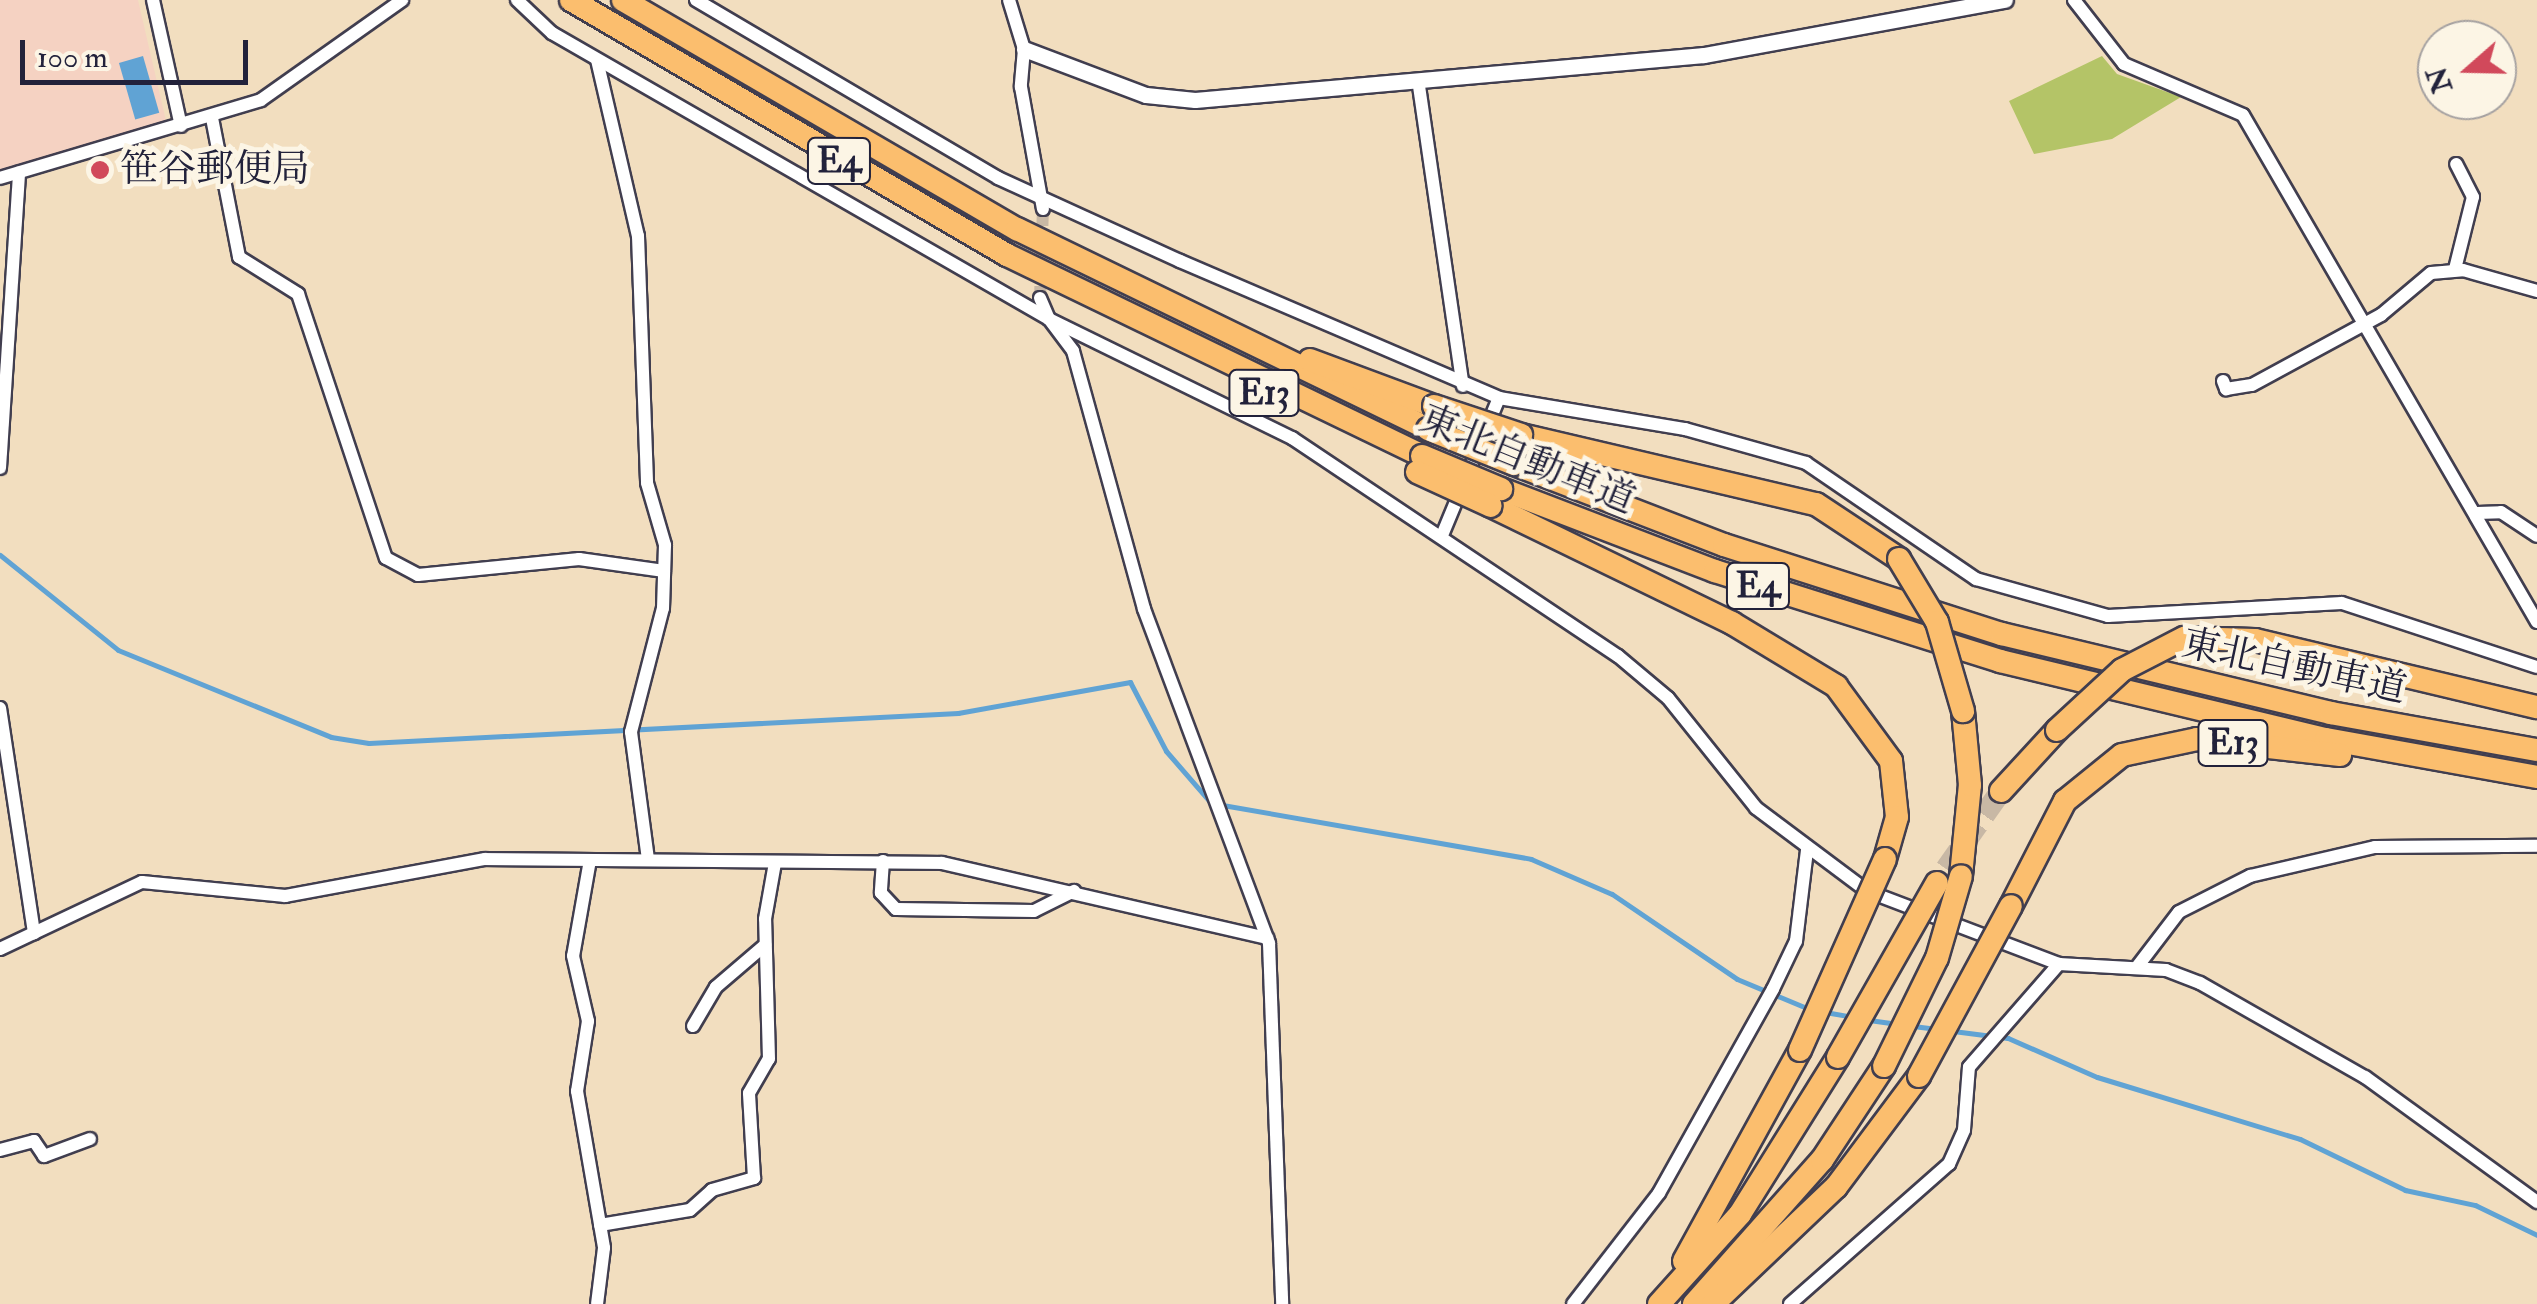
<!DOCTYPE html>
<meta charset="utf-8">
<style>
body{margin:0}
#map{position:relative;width:2537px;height:1304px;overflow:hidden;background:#f2debf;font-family:"IM FELL Double Pica","Noto Serif JP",serif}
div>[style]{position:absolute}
.built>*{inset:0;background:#f5d2c2}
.green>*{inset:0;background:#b4c467}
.water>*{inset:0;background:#60a3d4;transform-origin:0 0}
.stream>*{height:5px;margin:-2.5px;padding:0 2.5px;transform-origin:2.5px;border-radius:2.5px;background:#60a3d4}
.minor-tunnel>*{height:12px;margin-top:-6px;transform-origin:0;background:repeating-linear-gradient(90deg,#c8b8a5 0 12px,transparent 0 18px)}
.motorway-tunnel>*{height:22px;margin-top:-11px;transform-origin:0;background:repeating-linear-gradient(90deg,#c8b8a5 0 22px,transparent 0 33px)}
.roads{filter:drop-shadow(2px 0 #413e4f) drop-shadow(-2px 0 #413e4f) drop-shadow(0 2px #413e4f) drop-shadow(0 -2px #413e4f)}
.minor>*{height:12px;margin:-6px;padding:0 6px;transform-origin:6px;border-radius:6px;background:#fff}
.tertiary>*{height:15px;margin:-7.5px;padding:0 7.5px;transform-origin:7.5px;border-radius:7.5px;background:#fff}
.motorway>*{height:22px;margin:-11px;padding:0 11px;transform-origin:11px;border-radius:11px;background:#fbbe6e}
.bridges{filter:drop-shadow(2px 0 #413e4f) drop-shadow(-2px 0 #413e4f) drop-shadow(0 2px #413e4f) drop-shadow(0 -2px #413e4f)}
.motorway-bridge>*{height:22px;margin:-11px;padding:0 11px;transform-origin:11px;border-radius:11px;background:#fbbe6e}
.dots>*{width:28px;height:28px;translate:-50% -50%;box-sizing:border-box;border:5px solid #fcf5e5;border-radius:50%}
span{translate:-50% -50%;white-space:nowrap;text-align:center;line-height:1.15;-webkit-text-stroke:10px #fcf5e5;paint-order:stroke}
.shield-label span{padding:2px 8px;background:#fcf5e5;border:2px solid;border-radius:8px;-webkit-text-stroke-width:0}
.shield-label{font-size:35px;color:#22223b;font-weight:700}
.poi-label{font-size:38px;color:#22223b}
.left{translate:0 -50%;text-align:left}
.street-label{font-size:38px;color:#22223b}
.north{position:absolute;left:2417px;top:20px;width:100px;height:100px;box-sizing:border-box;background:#fcf5e5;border:2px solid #a5a1a1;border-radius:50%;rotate:250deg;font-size:28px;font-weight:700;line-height:40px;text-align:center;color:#22223b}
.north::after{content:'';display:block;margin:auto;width:35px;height:45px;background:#d1495b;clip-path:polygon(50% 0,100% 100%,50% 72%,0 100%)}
.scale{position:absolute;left:20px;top:40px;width:228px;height:45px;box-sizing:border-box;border:5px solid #22223b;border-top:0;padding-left:12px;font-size:30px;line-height:35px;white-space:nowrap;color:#22223b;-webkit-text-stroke:8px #fcf5e5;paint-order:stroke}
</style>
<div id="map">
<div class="built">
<i style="clip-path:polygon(0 0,138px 0,166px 121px,0 173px)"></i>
</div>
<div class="green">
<i style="clip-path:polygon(2102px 56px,2117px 74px,2181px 97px,2112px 139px,2034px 154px,2009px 101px)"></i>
</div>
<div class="water">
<i style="left:143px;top:56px;width:59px;height:25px;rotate:74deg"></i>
</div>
<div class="stream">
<i style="left:0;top:555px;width:151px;rotate:38.8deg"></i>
<i style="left:118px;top:650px;width:230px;rotate:22.2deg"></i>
<i style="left:331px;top:737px;width:38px;rotate:9deg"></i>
<i style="left:369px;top:743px;width:590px;rotate:-2.92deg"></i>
<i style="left:958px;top:713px;width:175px;rotate:-10.2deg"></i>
<i style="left:1130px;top:682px;width:78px;rotate:62.4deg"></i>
<i style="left:1166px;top:751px;width:69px;rotate:49.1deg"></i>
<i style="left:1211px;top:803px;width:325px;rotate:9.9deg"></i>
<i style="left:1531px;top:859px;width:88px;rotate:23.4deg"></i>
<i style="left:1612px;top:894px;width:151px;rotate:34.2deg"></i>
<i style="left:1737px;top:979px;width:78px;rotate:22.6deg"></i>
<i style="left:1825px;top:1012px;width:28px;rotate:10deg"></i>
<i style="left:1869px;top:1020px;width:29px;rotate:8deg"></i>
<i style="left:1913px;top:1026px;width:24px;rotate:7deg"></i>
<i style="left:1953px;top:1031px;width:55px;rotate:7.3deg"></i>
<i style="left:2008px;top:1038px;width:97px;rotate:23.7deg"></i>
<i style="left:2097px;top:1077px;width:212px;rotate:17deg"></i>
<i style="left:2300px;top:1139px;width:117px;rotate:25.9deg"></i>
<i style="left:2405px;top:1190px;width:72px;rotate:12.1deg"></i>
<i style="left:2475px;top:1205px;width:69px;rotate:25.8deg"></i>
</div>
<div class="minor-tunnel">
<i style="left:1040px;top:298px;width:89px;rotate:-88.1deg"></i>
</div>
<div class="motorway-tunnel">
<i style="left:1946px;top:869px;width:95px;rotate:-54.8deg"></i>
</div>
<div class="roads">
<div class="minor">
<i style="left:153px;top:0;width:129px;rotate:77.5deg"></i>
<i style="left:517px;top:0;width:48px;rotate:43.3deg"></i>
<i style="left:552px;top:33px;width:573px;rotate:29.92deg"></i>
<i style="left:1049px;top:319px;width:40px;rotate:53deg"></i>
<i style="left:1073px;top:351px;width:268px;rotate:74.6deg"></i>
<i style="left:1144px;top:609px;width:357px;rotate:69.5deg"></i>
<i style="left:1269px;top:943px;width:361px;rotate:87.9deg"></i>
<i style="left:696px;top:0;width:351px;rotate:30.5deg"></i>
<i style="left:998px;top:178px;width:200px;rotate:24.5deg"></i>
<i style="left:1180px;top:261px;width:347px;rotate:23.2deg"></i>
<i style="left:1499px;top:398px;width:189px;rotate:9.5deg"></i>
<i style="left:1685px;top:429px;width:126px;rotate:15.7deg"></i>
<i style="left:1806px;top:463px;width:206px;rotate:34.3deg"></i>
<i style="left:1976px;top:579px;width:137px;rotate:15.7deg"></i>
<i style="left:2108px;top:616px;width:234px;rotate:-3.2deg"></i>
<i style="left:2342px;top:603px;width:205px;rotate:18.2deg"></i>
<i style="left:1009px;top:0;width:51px;rotate:73deg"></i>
<i style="left:1024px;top:49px;width:38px;rotate:95deg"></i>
<i style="left:1021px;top:87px;width:124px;rotate:79.8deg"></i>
<i style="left:2074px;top:0;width:81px;rotate:52deg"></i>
<i style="left:2124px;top:64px;width:129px;rotate:23.2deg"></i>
<i style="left:2243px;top:115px;width:586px;rotate:59.89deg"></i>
<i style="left:597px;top:60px;width:181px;rotate:76.9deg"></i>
<i style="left:638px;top:236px;width:247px;rotate:87.9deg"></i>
<i style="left:647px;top:483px;width:65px;rotate:73.8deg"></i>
<i style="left:665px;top:545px;width:63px;rotate:91.8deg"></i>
<i style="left:663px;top:608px;width:128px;rotate:104.5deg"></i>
<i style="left:631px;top:732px;width:128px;rotate:82.4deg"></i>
<i style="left:1419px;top:86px;width:303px;rotate:81.7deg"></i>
<i style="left:212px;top:118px;width:142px;rotate:79deg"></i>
<i style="left:239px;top:257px;width:70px;rotate:32.1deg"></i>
<i style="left:298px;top:294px;width:278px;rotate:71.6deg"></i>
<i style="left:386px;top:558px;width:36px;rotate:28deg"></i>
<i style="left:418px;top:575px;width:162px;rotate:-5.7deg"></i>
<i style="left:579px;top:559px;width:86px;rotate:8deg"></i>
<i style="left:0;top:178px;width:272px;rotate:-16.6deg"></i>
<i style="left:261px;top:100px;width:173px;rotate:-35.3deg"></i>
<i style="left:2455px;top:269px;width:74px;rotate:-76deg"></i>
<i style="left:2473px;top:197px;width:37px;rotate:-117deg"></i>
<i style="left:1040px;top:298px;width:23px;rotate:67deg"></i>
<i style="left:1049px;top:319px;width:271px;rotate:26.1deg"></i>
<i style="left:1292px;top:438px;width:392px;rotate:33.8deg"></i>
<i style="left:1618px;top:656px;width:65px;rotate:40deg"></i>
<i style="left:1668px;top:698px;width:141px;rotate:51.3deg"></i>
<i style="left:1756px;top:808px;width:139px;rotate:36.8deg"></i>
<i style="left:1867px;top:891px;width:205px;rotate:20.8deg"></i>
<i style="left:2223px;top:381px;width:9px;rotate:69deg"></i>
<i style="left:2226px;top:389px;width:26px;rotate:-9deg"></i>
<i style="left:2252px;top:385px;width:147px;rotate:-28.5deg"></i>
<i style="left:2381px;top:315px;width:65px;rotate:-40deg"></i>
<i style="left:2431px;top:273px;width:32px;rotate:-5deg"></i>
<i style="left:2463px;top:270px;width:77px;rotate:15.8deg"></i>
<i style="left:0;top:468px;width:296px;rotate:-86.3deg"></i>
<i style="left:2477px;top:513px;width:24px;rotate:-2deg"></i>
<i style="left:2501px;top:512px;width:43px;rotate:33.7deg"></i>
<i style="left:1443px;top:533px;width:146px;rotate:-67.5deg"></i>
<i style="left:0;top:708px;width:228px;rotate:81.4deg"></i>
<i style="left:590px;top:860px;width:97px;rotate:100deg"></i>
<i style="left:573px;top:956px;width:67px;rotate:77deg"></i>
<i style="left:588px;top:1021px;width:71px;rotate:98.9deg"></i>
<i style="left:577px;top:1091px;width:159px;rotate:80.2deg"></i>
<i style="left:604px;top:1248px;width:56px;rotate:97.1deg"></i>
<i style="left:883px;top:861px;width:32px;rotate:94deg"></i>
<i style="left:881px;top:893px;width:22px;rotate:47deg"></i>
<i style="left:896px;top:909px;width:138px;rotate:0.8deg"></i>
<i style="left:1034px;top:911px;width:45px;rotate:-26.6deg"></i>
<i style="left:0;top:949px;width:157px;rotate:-25.3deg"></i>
<i style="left:142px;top:882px;width:144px;rotate:5.6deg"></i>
<i style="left:285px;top:896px;width:203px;rotate:-10.5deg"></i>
<i style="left:485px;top:859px;width:457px;rotate:0.5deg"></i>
<i style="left:942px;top:863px;width:334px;rotate:13deg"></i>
<i style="left:2137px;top:967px;width:69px;rotate:-52.6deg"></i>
<i style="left:2179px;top:912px;width:80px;rotate:-26.9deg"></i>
<i style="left:2250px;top:876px;width:128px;rotate:-13.1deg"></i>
<i style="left:2375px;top:847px;width:162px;rotate:-0.4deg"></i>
<i style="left:693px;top:1026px;width:45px;rotate:-59.5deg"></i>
<i style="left:716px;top:987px;width:65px;rotate:-40.6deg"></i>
<i style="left:0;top:1150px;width:35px;rotate:-15deg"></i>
<i style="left:34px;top:1141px;width:18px;rotate:56deg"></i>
<i style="left:44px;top:1156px;width:49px;rotate:-20.3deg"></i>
<i style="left:600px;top:1225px;width:91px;rotate:-9.5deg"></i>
<i style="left:690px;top:1210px;width:30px;rotate:-42deg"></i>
<i style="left:712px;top:1190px;width:44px;rotate:-15.9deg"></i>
<i style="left:754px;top:1178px;width:85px;rotate:-93.4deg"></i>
<i style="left:749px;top:1093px;width:39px;rotate:-60deg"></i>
<i style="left:769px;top:1059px;width:140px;rotate:-91.6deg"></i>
<i style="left:765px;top:919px;width:57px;rotate:-79.9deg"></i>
<i style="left:1573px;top:1304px;width:140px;rotate:-52.2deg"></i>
<i style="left:1659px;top:1193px;width:234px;rotate:-60.8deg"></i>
<i style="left:1773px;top:989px;width:53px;rotate:-64.4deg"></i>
<i style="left:1796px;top:941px;width:92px;rotate:-83.1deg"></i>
<i style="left:1790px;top:1304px;width:212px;rotate:-41.4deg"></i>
<i style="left:1949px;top:1164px;width:37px;rotate:-66deg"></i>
<i style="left:1964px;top:1130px;width:63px;rotate:-85.5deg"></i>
<i style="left:1969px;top:1067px;width:137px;rotate:-48.9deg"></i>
<i style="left:2059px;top:964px;width:107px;rotate:3.2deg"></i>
<i style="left:2166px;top:970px;width:36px;rotate:21deg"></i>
<i style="left:2200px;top:983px;width:190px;rotate:29.7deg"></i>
<i style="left:2365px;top:1077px;width:213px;rotate:36deg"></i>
</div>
<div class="tertiary">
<i style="left:1024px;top:49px;width:130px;rotate:20.7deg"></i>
<i style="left:1146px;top:95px;width:49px;rotate:5.8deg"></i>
<i style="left:1195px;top:100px;width:511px;rotate:-5.05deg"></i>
<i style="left:1704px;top:55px;width:306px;rotate:-10.4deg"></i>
</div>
<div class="motorway">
<i style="left:571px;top:0;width:505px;rotate:30.32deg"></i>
<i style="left:1007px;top:255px;width:461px;rotate:25.8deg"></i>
<i style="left:623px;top:0;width:456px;rotate:30.2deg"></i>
<i style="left:1017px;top:229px;width:457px;rotate:25.9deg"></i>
<i style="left:1310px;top:360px;width:132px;rotate:20.4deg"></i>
<i style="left:1521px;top:435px;width:303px;rotate:13.2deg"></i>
<i style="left:1816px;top:504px;width:100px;rotate:33.5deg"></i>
<i style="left:1514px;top:464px;width:225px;rotate:21.1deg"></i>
<i style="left:1724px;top:545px;width:292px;rotate:17.8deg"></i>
<i style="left:2002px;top:634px;width:338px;rotate:13.5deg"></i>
<i style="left:2331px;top:713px;width:209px;rotate:10.2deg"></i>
<i style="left:1501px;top:489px;width:229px;rotate:21deg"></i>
<i style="left:1715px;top:571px;width:299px;rotate:17.5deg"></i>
<i style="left:2000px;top:661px;width:335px;rotate:13.5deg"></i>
<i style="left:2326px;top:739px;width:214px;rotate:10.2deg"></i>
<i style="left:1491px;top:506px;width:268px;rotate:25.9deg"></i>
<i style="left:1732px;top:623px;width:122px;rotate:31.2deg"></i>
<i style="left:1836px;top:686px;width:93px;rotate:53.7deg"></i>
<i style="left:1891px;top:761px;width:56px;rotate:83.9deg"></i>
<i style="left:1897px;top:817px;width:44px;rotate:105.9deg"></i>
<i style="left:2184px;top:638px;width:71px;rotate:1.6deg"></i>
<i style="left:2255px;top:640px;width:290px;rotate:13.4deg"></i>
<i style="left:2001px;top:791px;width:83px;rotate:-47.4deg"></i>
<i style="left:1961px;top:876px;width:91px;rotate:-84.4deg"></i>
<i style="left:1970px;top:785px;width:74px;rotate:-95.4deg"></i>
<i style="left:2011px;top:906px;width:118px;rotate:-62.8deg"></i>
<i style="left:2065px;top:801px;width:73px;rotate:-38.9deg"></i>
<i style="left:2122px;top:755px;width:77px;rotate:-12deg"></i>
<i style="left:2197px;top:739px;width:144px;rotate:6.4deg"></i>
<i style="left:1684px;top:1261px;width:241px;rotate:-61.2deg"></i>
<i style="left:1659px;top:1304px;width:121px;rotate:-48deg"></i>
<i style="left:1740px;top:1214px;width:185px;rotate:-58deg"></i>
<i style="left:1694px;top:1304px;width:193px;rotate:-48.4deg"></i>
<i style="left:1822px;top:1160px;width:113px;rotate:-56.6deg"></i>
<i style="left:1713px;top:1304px;width:170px;rotate:-43.6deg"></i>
<i style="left:1836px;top:1187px;width:139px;rotate:-53.2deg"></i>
</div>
</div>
<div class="bridges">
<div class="motorway-bridge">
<i style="left:1434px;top:406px;width:92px;rotate:18.4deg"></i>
<i style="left:1428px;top:429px;width:93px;rotate:22.1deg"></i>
<i style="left:1422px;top:456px;width:86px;rotate:22.7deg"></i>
<i style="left:1417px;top:472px;width:81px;rotate:24.7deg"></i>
<i style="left:1899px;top:559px;width:74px;rotate:58.9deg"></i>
<i style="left:1937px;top:622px;width:93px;rotate:73.7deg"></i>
<i style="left:2057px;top:730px;width:88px;rotate:-42.7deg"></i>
<i style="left:2122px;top:670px;width:70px;rotate:-27.3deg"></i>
<i style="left:1800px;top:1050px;width:209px;rotate:-66deg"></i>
<i style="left:1838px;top:1057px;width:200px;rotate:-60.4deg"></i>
<i style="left:1884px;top:1066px;width:120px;rotate:-63.9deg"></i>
<i style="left:1937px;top:958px;width:85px;rotate:-73.7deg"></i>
<i style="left:1919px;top:1076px;width:193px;rotate:-61.6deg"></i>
</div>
</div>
<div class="dots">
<i style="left:100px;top:170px;background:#d1495b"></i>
</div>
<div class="shield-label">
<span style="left:839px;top:161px">E4</span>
<span style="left:1264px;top:393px">E13</span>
<span style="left:1758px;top:586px">E4</span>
<span style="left:2233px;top:743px">E13</span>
</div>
<div class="poi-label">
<span class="left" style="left:120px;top:170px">笹谷郵便局</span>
</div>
<div class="street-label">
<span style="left:1527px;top:460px;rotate:22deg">東北自動車道</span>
<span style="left:2294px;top:667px;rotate:12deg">東北自動車道</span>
</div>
<div class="north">N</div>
<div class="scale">100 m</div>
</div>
